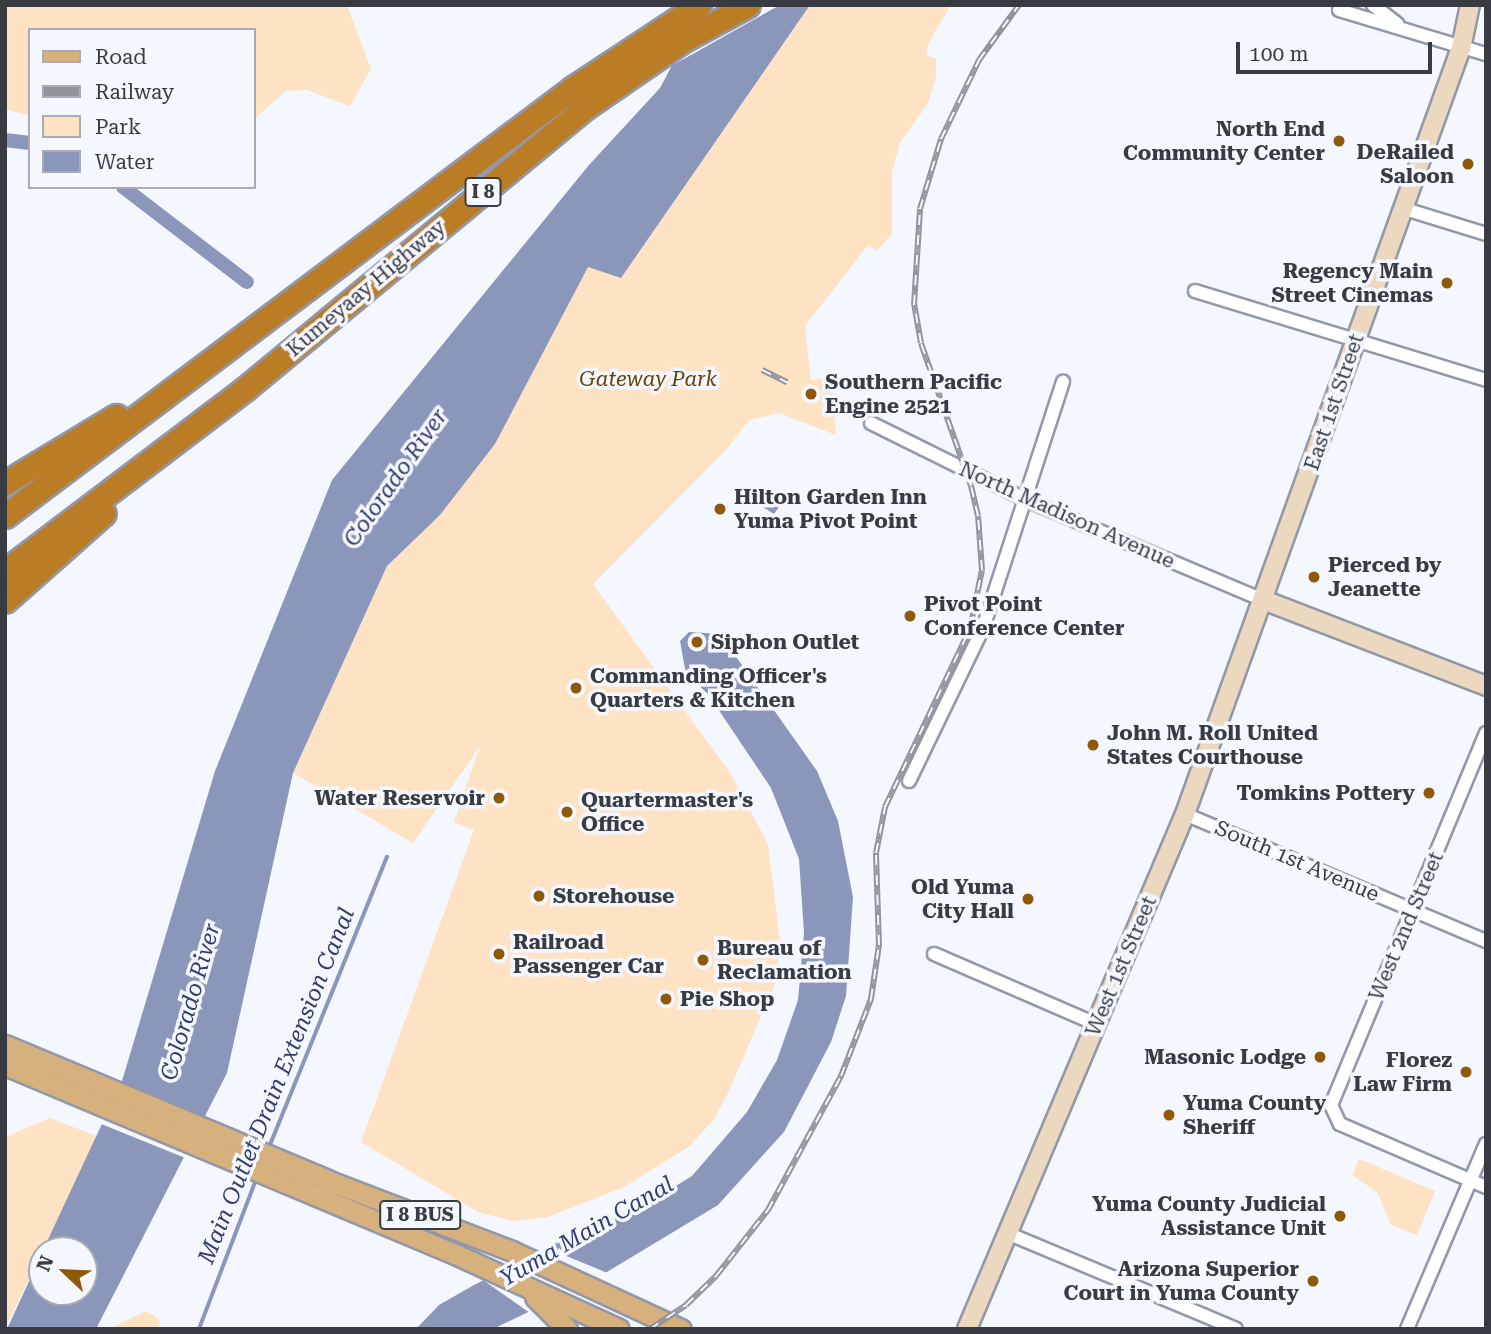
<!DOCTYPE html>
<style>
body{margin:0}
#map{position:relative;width:1491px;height:1334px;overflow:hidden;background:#f5f7ff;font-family:"Roboto Serif",serif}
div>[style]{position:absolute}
.green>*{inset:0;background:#fde2c4}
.water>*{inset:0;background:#8b96bb}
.pier>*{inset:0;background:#f5f7ff;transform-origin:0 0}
.stream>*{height:3.5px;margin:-1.75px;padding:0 1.75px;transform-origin:1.75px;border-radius:1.75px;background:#8b96bb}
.canal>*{height:14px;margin:-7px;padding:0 7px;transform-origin:7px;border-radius:7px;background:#8b96bb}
.roads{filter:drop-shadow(2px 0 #9298a9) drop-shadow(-2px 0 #9298a9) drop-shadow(0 2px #9298a9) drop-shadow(0 -2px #9298a9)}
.street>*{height:12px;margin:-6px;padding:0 6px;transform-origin:6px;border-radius:6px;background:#fff}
.secondary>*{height:18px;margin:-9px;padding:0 9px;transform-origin:9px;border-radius:9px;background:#ebd8be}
.primary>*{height:19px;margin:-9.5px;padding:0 9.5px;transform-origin:9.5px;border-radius:9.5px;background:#d6b07d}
.highway>*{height:23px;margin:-11.5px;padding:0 11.5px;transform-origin:11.5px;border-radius:11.5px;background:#bb7c26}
.rail>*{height:6px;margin-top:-3px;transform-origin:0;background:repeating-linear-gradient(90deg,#f5f7ff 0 10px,#92949c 0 20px);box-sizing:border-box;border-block:2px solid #92949c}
.dots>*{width:19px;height:19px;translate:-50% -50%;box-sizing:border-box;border:4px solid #f5f7ff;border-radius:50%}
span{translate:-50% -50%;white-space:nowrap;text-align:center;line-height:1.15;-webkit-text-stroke:7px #f5f7ff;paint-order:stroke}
.shield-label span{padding:2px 5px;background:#f5f7ff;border:2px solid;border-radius:5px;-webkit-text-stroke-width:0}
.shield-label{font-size:19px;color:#393b42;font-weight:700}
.poi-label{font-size:21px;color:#393b42;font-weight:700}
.right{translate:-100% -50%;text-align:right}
.left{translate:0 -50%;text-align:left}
.street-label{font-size:21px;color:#393b42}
.park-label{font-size:21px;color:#674004;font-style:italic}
.water-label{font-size:23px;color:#303c6d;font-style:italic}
.frame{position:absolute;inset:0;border:7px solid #393b42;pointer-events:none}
.legend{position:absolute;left:28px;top:28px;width:228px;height:161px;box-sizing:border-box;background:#f5f7ff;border:2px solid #aaacb3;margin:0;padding:9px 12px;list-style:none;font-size:21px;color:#393b42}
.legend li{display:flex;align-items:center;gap:14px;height:35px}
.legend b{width:35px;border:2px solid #aaacb3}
.north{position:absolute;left:28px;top:1236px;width:70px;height:70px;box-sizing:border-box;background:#f5f7ff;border:2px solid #aaacb3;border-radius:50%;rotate:293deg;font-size:19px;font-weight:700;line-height:28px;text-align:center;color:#393b42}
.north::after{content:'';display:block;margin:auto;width:24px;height:32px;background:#8e5a09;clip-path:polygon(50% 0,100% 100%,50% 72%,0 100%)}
.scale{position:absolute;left:1236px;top:42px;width:196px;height:32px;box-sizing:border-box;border:4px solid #393b42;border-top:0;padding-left:9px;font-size:21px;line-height:24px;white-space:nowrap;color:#393b42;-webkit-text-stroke:5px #f5f7ff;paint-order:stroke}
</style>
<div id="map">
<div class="green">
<i style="clip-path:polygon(5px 5px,347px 5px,371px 69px,350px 106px,307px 90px,286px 91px,254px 119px,254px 30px,30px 30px,30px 116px,5px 109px)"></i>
<i style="clip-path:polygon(810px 5px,951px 5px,929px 42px,926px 55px,936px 58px,936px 77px,928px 103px,900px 143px,892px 172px,892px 234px,877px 251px,868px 245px,805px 326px,811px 380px,824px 378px,829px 391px,845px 399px,835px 418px,836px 435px,779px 413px,749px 420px,727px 449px,593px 584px,731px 774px,768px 844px,780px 942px,775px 984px,729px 1091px,714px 1119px,690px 1146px,624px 1187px,548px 1217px,513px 1221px,478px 1212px,361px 1142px,474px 830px,454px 822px,480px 746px,413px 843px,293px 773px,387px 566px,440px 515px,495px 444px,588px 266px,621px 278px)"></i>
<i style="clip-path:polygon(50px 1118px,97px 1136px,5px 1329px,5px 1137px)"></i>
<i style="clip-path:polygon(1359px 1159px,1435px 1191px,1417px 1235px,1391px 1225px,1377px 1192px,1352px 1175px)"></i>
<i style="clip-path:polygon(146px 1311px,159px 1319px,160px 1329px,109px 1329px)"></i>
</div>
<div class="water">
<i style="clip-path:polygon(704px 5px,810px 5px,621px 278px,588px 267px,495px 444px,440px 515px,387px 566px,293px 773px,227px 1073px,96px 1329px,7px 1329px,42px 1253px,42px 1292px,84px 1292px,84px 1250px,43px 1250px,122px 1081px,215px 771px,332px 480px,589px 165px,660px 88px)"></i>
<i style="clip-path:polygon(761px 495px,779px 507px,774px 514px,758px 504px)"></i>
<i style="clip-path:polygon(689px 632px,720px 634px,817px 771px,838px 821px,853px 897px,846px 996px,831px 1042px,784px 1132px,718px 1205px,587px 1284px,493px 1329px,416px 1329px,439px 1305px,474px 1285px,579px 1231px,648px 1203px,692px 1176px,747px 1112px,777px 1060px,798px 1000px,804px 933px,799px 859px,771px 788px,708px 694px,686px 674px,680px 641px)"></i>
</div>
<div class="pier">
<i style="clip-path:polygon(700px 5px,780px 5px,666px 69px)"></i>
<i style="left:117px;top:1085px;width:100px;height:42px;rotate:22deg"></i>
<i style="clip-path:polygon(542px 1246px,610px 1274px,530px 1313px,480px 1278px)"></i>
</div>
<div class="stream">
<i style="left:268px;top:1150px;width:316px;rotate:-67.9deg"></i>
<i style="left:199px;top:1329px;width:163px;rotate:-69.1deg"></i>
</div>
<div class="canal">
<i style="left:5px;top:140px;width:25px;rotate:7deg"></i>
<i style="left:123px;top:187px;width:156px;rotate:37.5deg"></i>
</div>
<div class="roads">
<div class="street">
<i style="left:1373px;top:5px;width:31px;rotate:38deg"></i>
<i style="left:1339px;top:10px;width:153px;rotate:16.7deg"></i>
<i style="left:1402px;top:208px;width:88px;rotate:17.2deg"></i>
<i style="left:1195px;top:291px;width:304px;rotate:17deg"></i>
<i style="left:871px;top:423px;width:171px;rotate:26.4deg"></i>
<i style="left:1024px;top:499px;width:263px;rotate:22.9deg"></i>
<i style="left:1486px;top:733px;width:403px;rotate:112.6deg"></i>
<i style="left:1331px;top:1105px;width:21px;rotate:65deg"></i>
<i style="left:1340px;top:1124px;width:159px;rotate:23.3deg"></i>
<i style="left:909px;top:781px;width:170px;rotate:-64.2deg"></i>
<i style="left:983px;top:628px;width:259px;rotate:-72deg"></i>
<i style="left:1185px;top:814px;width:327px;rotate:22.9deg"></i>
<i style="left:934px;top:954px;width:176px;rotate:23.4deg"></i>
<i style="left:1007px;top:1233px;width:248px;rotate:22.7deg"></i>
<i style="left:1407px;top:1329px;width:201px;rotate:-66.9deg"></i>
</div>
<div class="secondary">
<i style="left:1266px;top:601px;width:236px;rotate:21.1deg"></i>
<i style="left:967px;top:1329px;width:559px;rotate:-67.06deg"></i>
<i style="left:1185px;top:814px;width:814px;rotate:-70.19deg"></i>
<i style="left:1461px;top:48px;width:44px;rotate:-78.2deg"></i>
</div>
<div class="primary">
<i style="left:5px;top:1045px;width:349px;rotate:22.7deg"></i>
<i style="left:327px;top:1180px;width:198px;rotate:21deg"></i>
<i style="left:512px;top:1251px;width:186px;rotate:24.8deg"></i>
<i style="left:5px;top:1065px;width:488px;rotate:22.8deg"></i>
<i style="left:455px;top:1254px;width:180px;rotate:24.6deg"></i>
<i style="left:535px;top:1297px;width:45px;rotate:45deg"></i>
</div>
<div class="highway">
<i style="left:5px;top:483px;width:130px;rotate:-31.1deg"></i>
<i style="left:5px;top:516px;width:711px;rotate:-37deg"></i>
<i style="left:573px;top:88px;width:151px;rotate:-33.4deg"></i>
<i style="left:5px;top:571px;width:303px;rotate:-37.2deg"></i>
<i style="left:246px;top:388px;width:441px;rotate:-39.6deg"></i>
<i style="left:586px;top:107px;width:116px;rotate:-34.5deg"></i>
<i style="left:682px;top:41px;width:75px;rotate:-28.6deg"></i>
<i style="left:5px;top:601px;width:132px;rotate:-41.6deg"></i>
</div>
</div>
<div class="rail">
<i style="left:762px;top:370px;width:28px;rotate:26deg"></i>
<i style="left:829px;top:403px;width:6px;rotate:31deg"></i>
<i style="left:650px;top:1329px;width:43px;rotate:-33.7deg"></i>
<i style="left:686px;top:1305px;width:42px;rotate:-44deg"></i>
<i style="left:716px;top:1276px;width:84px;rotate:-51.8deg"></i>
<i style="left:768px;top:1210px;width:153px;rotate:-61.4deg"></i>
<i style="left:841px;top:1076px;width:83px;rotate:-68.7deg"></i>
<i style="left:871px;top:999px;width:55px;rotate:-81.6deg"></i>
<i style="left:879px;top:945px;width:92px;rotate:-91.9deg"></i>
<i style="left:876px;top:853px;width:47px;rotate:-78.9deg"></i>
<i style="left:885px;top:807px;width:197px;rotate:-64.5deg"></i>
<i style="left:970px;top:629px;width:60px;rotate:-78.5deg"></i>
<i style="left:982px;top:570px;width:54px;rotate:-94.2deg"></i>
<i style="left:978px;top:516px;width:31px;rotate:-103deg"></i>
<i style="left:971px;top:486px;width:151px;rotate:-109.3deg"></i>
<i style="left:921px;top:343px;width:39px;rotate:-100deg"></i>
<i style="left:914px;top:305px;width:96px;rotate:-86.4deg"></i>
<i style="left:920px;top:209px;width:73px;rotate:-73.3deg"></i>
<i style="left:941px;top:139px;width:88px;rotate:-64.3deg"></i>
<i style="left:979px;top:60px;width:68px;rotate:-54deg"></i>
</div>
<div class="dots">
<i style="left:1339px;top:141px;background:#8e5a09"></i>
<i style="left:1468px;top:164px;background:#8e5a09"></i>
<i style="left:1447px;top:283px;background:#8e5a09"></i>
<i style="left:811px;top:394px;background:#8e5a09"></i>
<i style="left:720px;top:509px;background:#8e5a09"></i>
<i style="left:1314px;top:577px;background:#8e5a09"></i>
<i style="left:910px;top:616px;background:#8e5a09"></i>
<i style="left:697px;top:642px;background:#8e5a09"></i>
<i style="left:576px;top:688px;background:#8e5a09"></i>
<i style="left:1093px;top:745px;background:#8e5a09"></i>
<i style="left:1429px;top:793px;background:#8e5a09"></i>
<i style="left:499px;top:798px;background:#8e5a09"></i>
<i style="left:567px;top:812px;background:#8e5a09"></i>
<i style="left:539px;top:896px;background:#8e5a09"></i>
<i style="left:1028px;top:899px;background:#8e5a09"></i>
<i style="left:499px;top:954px;background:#8e5a09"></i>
<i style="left:703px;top:960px;background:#8e5a09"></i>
<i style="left:666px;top:999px;background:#8e5a09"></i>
<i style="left:1320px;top:1057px;background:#8e5a09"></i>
<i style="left:1466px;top:1072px;background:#8e5a09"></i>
<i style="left:1169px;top:1115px;background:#8e5a09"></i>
<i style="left:1340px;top:1216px;background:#8e5a09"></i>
<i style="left:1313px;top:1281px;background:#8e5a09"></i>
</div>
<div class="shield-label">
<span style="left:483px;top:192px">I 8</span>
<span style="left:420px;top:1215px">I 8 BUS</span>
</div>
<div class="poi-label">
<span class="right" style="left:1325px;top:141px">North End<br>Community Center</span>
<span class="right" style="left:1454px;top:164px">DeRailed<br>Saloon</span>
<span class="right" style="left:1433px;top:283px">Regency Main<br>Street Cinemas</span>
<span class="left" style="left:825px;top:394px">Southern Pacific<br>Engine 2521</span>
<span class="left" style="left:734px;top:509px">Hilton Garden Inn<br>Yuma Pivot Point</span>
<span class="left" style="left:1328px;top:577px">Pierced by<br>Jeanette</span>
<span class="left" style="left:924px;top:616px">Pivot Point<br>Conference Center</span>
<span class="left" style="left:711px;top:642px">Siphon Outlet</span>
<span class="left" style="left:590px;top:688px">Commanding Officer's<br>Quarters &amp; Kitchen</span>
<span class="left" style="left:1107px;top:745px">John M. Roll United<br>States Courthouse</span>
<span class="right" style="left:1415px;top:793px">Tomkins Pottery</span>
<span class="right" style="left:485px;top:798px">Water Reservoir</span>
<span class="left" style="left:581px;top:812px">Quartermaster's<br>Office</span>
<span class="right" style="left:1014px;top:899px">Old Yuma<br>City Hall</span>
<span class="left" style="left:553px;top:896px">Storehouse</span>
<span class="left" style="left:513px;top:954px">Railroad<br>Passenger Car</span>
<span class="left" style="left:717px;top:960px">Bureau of<br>Reclamation</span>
<span class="left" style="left:680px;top:999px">Pie Shop</span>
<span class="right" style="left:1306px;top:1057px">Masonic Lodge</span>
<span class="right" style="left:1452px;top:1072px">Florez<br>Law Firm</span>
<span class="left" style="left:1183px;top:1115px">Yuma County<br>Sheriff</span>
<span class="right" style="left:1326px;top:1216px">Yuma County Judicial<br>Assistance Unit</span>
<span class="right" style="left:1299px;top:1281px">Arizona Superior<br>Court in Yuma County</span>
</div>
<div class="street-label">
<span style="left:366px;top:288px;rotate:-40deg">Kumeyaay Highway</span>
<span style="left:1334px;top:402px;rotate:-71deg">East 1st Street</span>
<span style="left:1067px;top:515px;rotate:24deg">North Madison Avenue</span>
<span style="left:1297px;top:861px;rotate:23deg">South 1st Avenue</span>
<span style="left:1406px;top:926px;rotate:-67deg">West 2nd Street</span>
<span style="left:1121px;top:966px;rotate:-67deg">West 1st Street</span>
</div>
<div class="park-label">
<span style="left:648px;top:379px">Gateway Park</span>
</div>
<div class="water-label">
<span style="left:396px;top:478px;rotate:-55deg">Colorado River</span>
<span style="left:191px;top:1002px;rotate:-74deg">Colorado River</span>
<span style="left:277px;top:1086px;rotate:-68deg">Main Outlet Drain Extension Canal</span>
<span style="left:587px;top:1232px;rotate:-30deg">Yuma Main Canal</span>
</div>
<div class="frame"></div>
<ul class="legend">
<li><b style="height:9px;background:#d6b07d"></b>Road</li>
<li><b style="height:9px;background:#92949c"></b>Railway</li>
<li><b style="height:19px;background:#fde2c4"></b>Park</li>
<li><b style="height:19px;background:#8b96bb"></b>Water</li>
</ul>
<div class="north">N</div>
<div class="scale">100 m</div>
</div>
